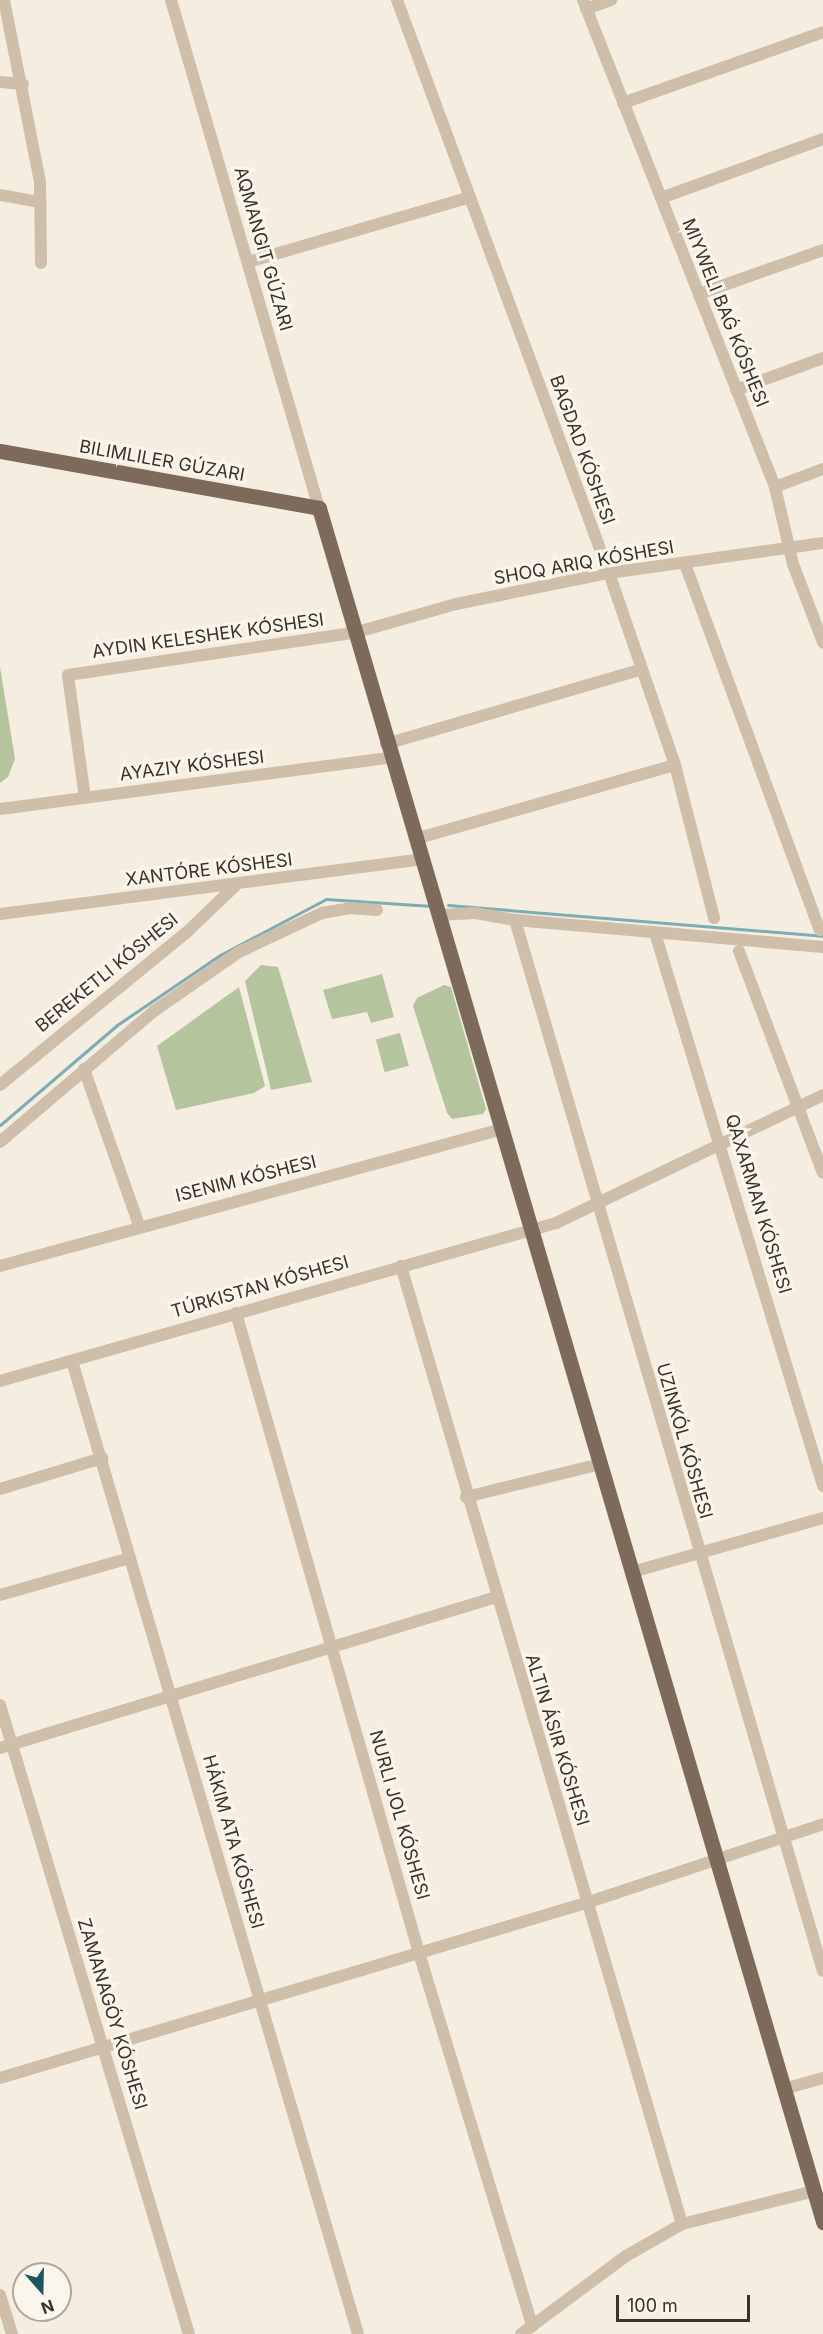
<!DOCTYPE html>
<meta charset="utf-8">
<style>
body{margin:0}
#map{position:relative;width:823px;height:2334px;overflow:hidden;background:#f5eddf;font-family:Inter,sans-serif}
div>[style]{position:absolute}
.green>*{inset:0;background:#b4c59e;transform-origin:0 0}
.stream>*{height:3px;margin:-1.5px;padding:0 1.5px;transform-origin:1.5px;border-radius:1.5px;background:#7cacb4}
.minor>*{height:12px;margin:-6px;padding:0 6px;transform-origin:6px;border-radius:6px;background:#cebeaa}
.major>*{height:15px;margin:-7.5px;padding:0 7.5px;transform-origin:7.5px;border-radius:7.5px;background:#7e6a5a}
span{translate:-50% -50%;white-space:nowrap;text-align:center;line-height:1.15;-webkit-text-stroke:6px #fbf6ec;paint-order:stroke}
.street-label{font-size:18px;color:#3b312a}
.north{position:absolute;left:12px;top:2262px;width:60px;height:60px;box-sizing:border-box;background:#fbf6ec;border:2px solid #aea79e;border-radius:50%;rotate:160deg;font-size:16px;font-weight:700;line-height:24px;text-align:center;color:#3b312a}
.north::after{content:'';display:block;margin:auto;width:21px;height:27px;background:#1c5560;clip-path:polygon(50% 0,100% 100%,50% 72%,0 100%)}
.scale{position:absolute;left:616px;top:2295px;width:134px;height:27px;box-sizing:border-box;border:3px solid #3b312a;border-top:0;padding-left:8px;font-size:18px;line-height:21px;white-space:nowrap;color:#3b312a;-webkit-text-stroke:4px #fbf6ec;paint-order:stroke}
</style>
<div id="map">
<div class="green">
<i style="clip-path:polygon(0 667px,15px 759px,8px 777px,0 783px)"></i>
<i style="clip-path:polygon(261px 965px,278px 967px,312px 1082px,271px 1090px,245px 981px)"></i>
<i style="clip-path:polygon(382px 974px,394px 1017px,371px 1023px,367px 1012px,332px 1019px,323px 990px)"></i>
<i style="clip-path:polygon(444px 985px,451px 987px,486px 1109px,483px 1114px,452px 1119px,447px 1113px,413px 1006px,417px 998px)"></i>
<i style="clip-path:polygon(239px 987px,265px 1086px,254px 1093px,176px 1110px,157px 1046px)"></i>
<i style="left:400px;top:1033px;width:34px;height:25px;rotate:75deg"></i>
</div>
<div class="stream">
<i style="left:448px;top:905px;width:376px;rotate:4.7deg"></i>
<i style="left:0;top:1125px;width:154px;rotate:-40.5deg"></i>
<i style="left:117px;top:1025px;width:125px;rotate:-34.2deg"></i>
<i style="left:220px;top:955px;width:120px;rotate:-27.8deg"></i>
<i style="left:326px;top:899px;width:106px;rotate:3.8deg"></i>
</div>
<div class="minor">
<i style="left:4px;top:0;width:185px;rotate:78.8deg"></i>
<i style="left:40px;top:181px;width:82px;rotate:89.3deg"></i>
<i style="left:171px;top:0;width:529px;rotate:73.76deg"></i>
<i style="left:397px;top:0;width:611px;rotate:69.7deg"></i>
<i style="left:609px;top:573px;width:203px;rotate:71deg"></i>
<i style="left:675px;top:765px;width:158px;rotate:75.7deg"></i>
<i style="left:583px;top:0;width:523px;rotate:68.48deg"></i>
<i style="left:775px;top:487px;width:79px;rotate:76.8deg"></i>
<i style="left:793px;top:564px;width:84px;rotate:69deg"></i>
<i style="left:586px;top:9px;width:27px;rotate:-20deg"></i>
<i style="left:0;top:82px;width:23px;rotate:5deg"></i>
<i style="left:623px;top:103px;width:212px;rotate:-19.5deg"></i>
<i style="left:0;top:195px;width:41px;rotate:9.9deg"></i>
<i style="left:661px;top:198px;width:172px;rotate:-20deg"></i>
<i style="left:248px;top:262px;width:231px;rotate:-16.3deg"></i>
<i style="left:699px;top:294px;width:132px;rotate:-19.5deg"></i>
<i style="left:736px;top:390px;width:93px;rotate:-20.2deg"></i>
<i style="left:775px;top:487px;width:51px;rotate:-20.6deg"></i>
<i style="left:685px;top:564px;width:390px;rotate:69.8deg"></i>
<i style="left:386px;top:744px;width:264px;rotate:-16.3deg"></i>
<i style="left:85px;top:798px;width:124px;rotate:-97.9deg"></i>
<i style="left:68px;top:675px;width:289px;rotate:-8.4deg"></i>
<i style="left:354px;top:633px;width:106px;rotate:-15.9deg"></i>
<i style="left:456px;top:604px;width:156px;rotate:-11.5deg"></i>
<i style="left:609px;top:573px;width:216px;rotate:-8deg"></i>
<i style="left:0;top:809px;width:392px;rotate:-7.5deg"></i>
<i style="left:415px;top:839px;width:270px;rotate:-15.9deg"></i>
<i style="left:0;top:914px;width:425px;rotate:-7.4deg"></i>
<i style="left:439px;top:915px;width:36px;rotate:-3deg"></i>
<i style="left:475px;top:913px;width:41px;rotate:9.9deg"></i>
<i style="left:515px;top:920px;width:309px;rotate:5deg"></i>
<i style="left:515px;top:920px;width:1095px;rotate:73.67deg"></i>
<i style="left:655px;top:933px;width:578px;rotate:73.1deg"></i>
<i style="left:739px;top:951px;width:237px;rotate:69.3deg"></i>
<i style="left:84px;top:1069px;width:165px;rotate:70.6deg"></i>
<i style="left:0;top:1085px;width:240px;rotate:-39.3deg"></i>
<i style="left:186px;top:933px;width:68px;rotate:-43.8deg"></i>
<i style="left:0;top:1142px;width:202px;rotate:-40.4deg"></i>
<i style="left:154px;top:1011px;width:103px;rotate:-34.8deg"></i>
<i style="left:239px;top:952px;width:92px;rotate:-25.2deg"></i>
<i style="left:322px;top:913px;width:27px;rotate:-10deg"></i>
<i style="left:349px;top:908px;width:28px;rotate:4deg"></i>
<i style="left:0;top:1266px;width:520px;rotate:-15.26deg"></i>
<i style="left:401px;top:1266px;width:998px;rotate:73.65deg"></i>
<i style="left:236px;top:1313px;width:666px;rotate:74.04deg"></i>
<i style="left:419px;top:1953px;width:390px;rotate:73.1deg"></i>
<i style="left:72px;top:1361px;width:1014px;rotate:73.62deg"></i>
<i style="left:0;top:1381px;width:578px;rotate:-15.86deg"></i>
<i style="left:556px;top:1223px;width:296px;rotate:-25.6deg"></i>
<i style="left:0;top:1489px;width:107px;rotate:-16.9deg"></i>
<i style="left:466px;top:1497px;width:138px;rotate:-13.8deg"></i>
<i style="left:632px;top:1572px;width:198px;rotate:-15.8deg"></i>
<i style="left:0;top:1595px;width:135px;rotate:-15.9deg"></i>
<i style="left:0;top:1705px;width:657px;rotate:73.28deg"></i>
<i style="left:0;top:1748px;width:518px;rotate:-16.93deg"></i>
<i style="left:0;top:2078px;width:612px;rotate:-16.63deg"></i>
<i style="left:586px;top:1903px;width:250px;rotate:-18.4deg"></i>
<i style="left:784px;top:2089px;width:41px;rotate:-15.8deg"></i>
<i style="left:0;top:2295px;width:41px;rotate:72.9deg"></i>
<i style="left:521px;top:2334px;width:131px;rotate:-36.6deg"></i>
<i style="left:626px;top:2256px;width:64px;rotate:-29.7deg"></i>
<i style="left:682px;top:2224px;width:136px;rotate:-14deg"></i>
</div>
<div class="major">
<i style="left:0;top:451px;width:324px;rotate:10.1deg"></i>
<i style="left:319px;top:508px;width:1787px;rotate:73.61deg"></i>
</div>
<div class="street-label">
<span style="left:263px;top:249px;rotate:74deg">AQMANGIT GÚZARI</span>
<span style="left:725px;top:313px;rotate:68deg">MIYWELI BAǴ KÓSHESI</span>
<span style="left:582px;top:450px;rotate:70deg">BAGDAD KÓSHESI</span>
<span style="left:162px;top:461px;rotate:10deg">BILIMLILER GÚZARI</span>
<span style="left:584px;top:563px;rotate:-10deg">SHOQ ARIQ KÓSHESI</span>
<span style="left:208px;top:636px;rotate:-8deg">AYDIN KELESHEK KÓSHESI</span>
<span style="left:192px;top:766px;rotate:-7deg">AYAZIY KÓSHESI</span>
<span style="left:209px;top:870px;rotate:-7deg">XANTÓRE KÓSHESI</span>
<span style="left:107px;top:973px;rotate:-39deg">BEREKETLI KÓSHESI</span>
<span style="left:246px;top:1179px;rotate:-14deg">ISENIM KÓSHESI</span>
<span style="left:758px;top:1204px;rotate:73deg">QAXARMAN KÓSHESI</span>
<span style="left:260px;top:1287px;rotate:-16deg">TÚRKISTAN KÓSHESI</span>
<span style="left:684px;top:1441px;rotate:74deg">UZINKÓL KÓSHESI</span>
<span style="left:557px;top:1740px;rotate:73deg">ALTIN ÁSIR KÓSHESI</span>
<span style="left:399px;top:1815px;rotate:74deg">NURLI JOL KÓSHESI</span>
<span style="left:233px;top:1842px;rotate:74deg">HÁKIM ATA KÓSHESI</span>
<span style="left:112px;top:2014px;rotate:73deg">ZAMANAGÓY KÓSHESI</span>
</div>
<div class="north">N</div>
<div class="scale">100 m</div>
</div>
